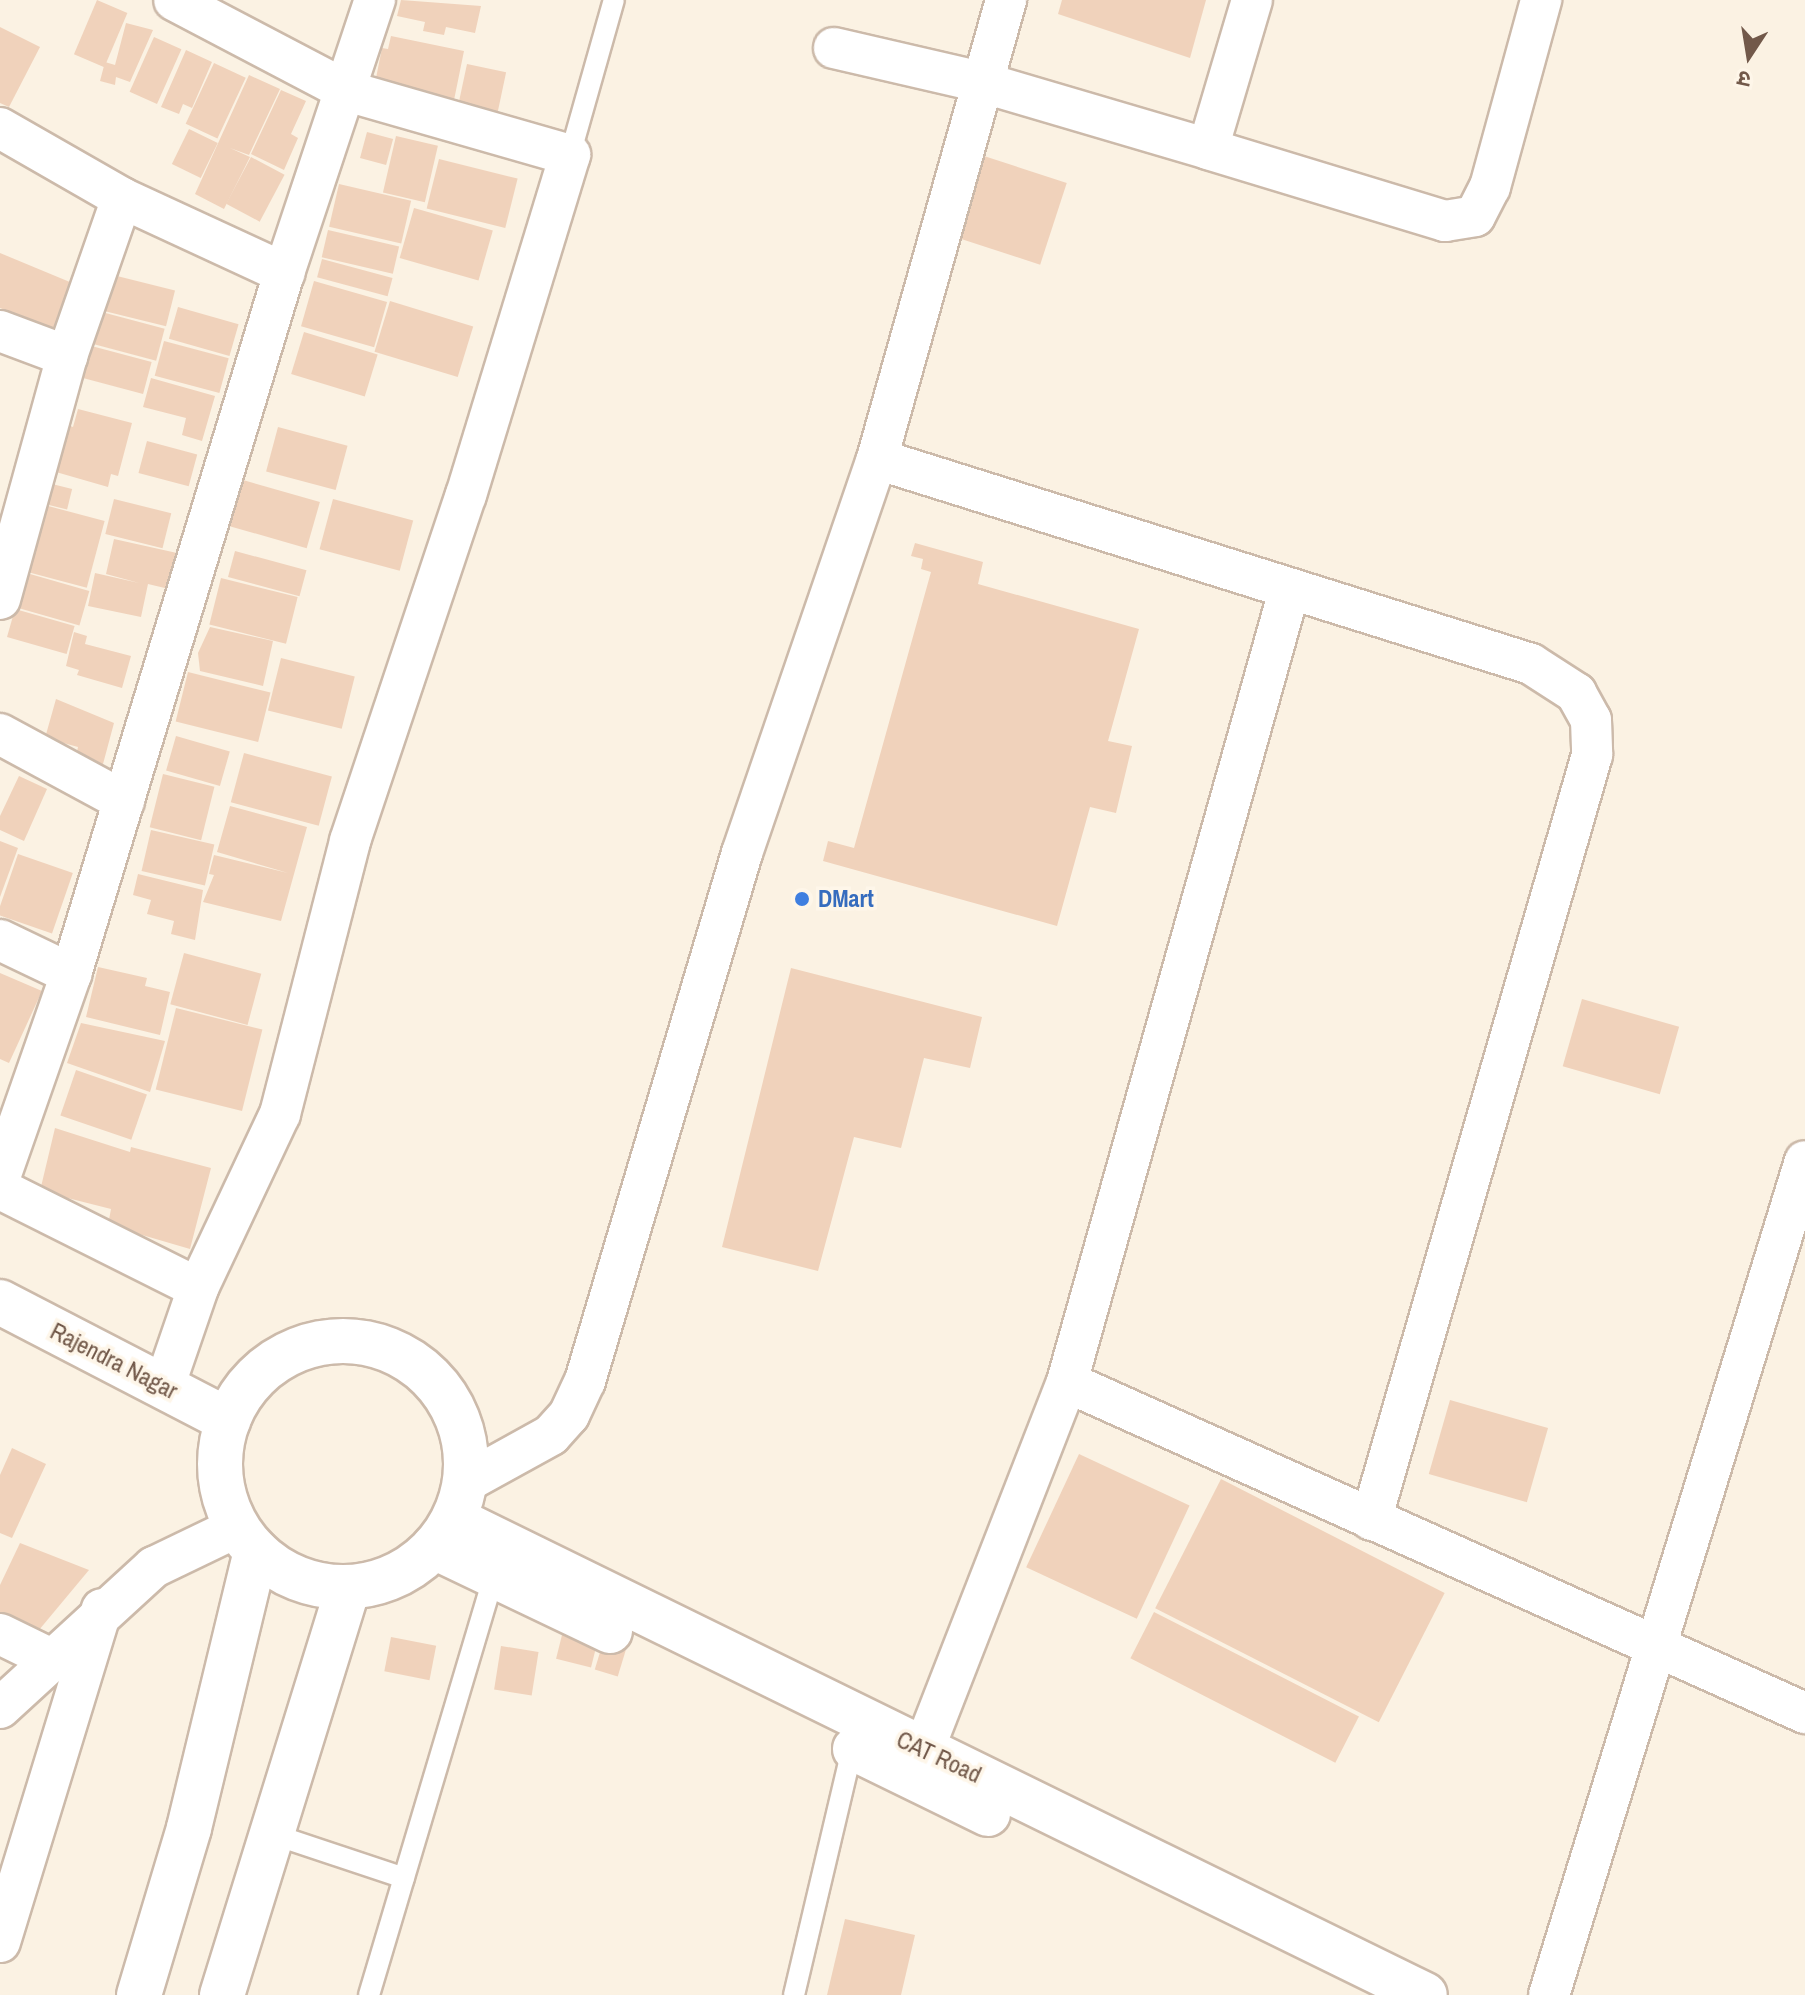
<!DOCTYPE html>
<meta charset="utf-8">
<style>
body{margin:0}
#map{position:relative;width:1805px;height:1995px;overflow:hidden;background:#fbf2e3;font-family:"Archivo Narrow","Noto Sans Devanagari",sans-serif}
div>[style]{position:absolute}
.building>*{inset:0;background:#f0d2bb;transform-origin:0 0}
.roads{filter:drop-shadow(2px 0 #ccbaaa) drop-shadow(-2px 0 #ccbaaa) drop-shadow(0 2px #ccbaaa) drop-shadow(0 -2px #ccbaaa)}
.lane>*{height:20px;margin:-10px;padding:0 10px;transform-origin:10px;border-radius:10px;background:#fff}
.street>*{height:40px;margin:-20px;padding:0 20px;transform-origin:20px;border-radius:20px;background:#fff}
.secondary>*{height:44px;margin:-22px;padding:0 22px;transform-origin:22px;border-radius:22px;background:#fff}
.secondary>.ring{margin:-22px;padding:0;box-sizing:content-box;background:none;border:44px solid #fff;border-radius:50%}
.dots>*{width:22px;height:22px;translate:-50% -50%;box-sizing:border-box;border:4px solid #fef6e9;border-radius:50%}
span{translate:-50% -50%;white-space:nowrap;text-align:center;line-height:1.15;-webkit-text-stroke:7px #fef6e9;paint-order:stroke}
.shop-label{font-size:24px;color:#366cbe;font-weight:700}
.left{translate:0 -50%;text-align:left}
.street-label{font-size:24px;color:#72594a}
.north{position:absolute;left:1709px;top:16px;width:80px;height:80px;-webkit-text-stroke:6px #fef6e9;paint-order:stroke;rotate:192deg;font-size:22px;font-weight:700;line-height:32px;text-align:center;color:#72594a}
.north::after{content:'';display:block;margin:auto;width:28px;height:36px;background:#72594a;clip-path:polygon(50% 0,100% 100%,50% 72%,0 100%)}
</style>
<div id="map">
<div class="building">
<i style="left:97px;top:0;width:33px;height:59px;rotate:23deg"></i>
<i style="clip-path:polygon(401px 0,481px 6px,475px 33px,446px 27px,444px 35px,423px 31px,425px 22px,397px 16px)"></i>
<i style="clip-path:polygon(1062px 0,1206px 0,1190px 58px,1058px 14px)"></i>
<i style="clip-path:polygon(126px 23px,153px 30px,130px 82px,116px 77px,115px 85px,100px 81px,105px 62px,115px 65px)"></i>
<i style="clip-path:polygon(0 27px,40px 47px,9px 107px,0 103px)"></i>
<i style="clip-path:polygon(391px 36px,464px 51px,453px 105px,375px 83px,382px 48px,388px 49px)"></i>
<i style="left:154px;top:37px;width:30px;height:60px;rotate:24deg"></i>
<i style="clip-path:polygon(186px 50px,212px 62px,192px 108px,183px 104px,179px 114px,161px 107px)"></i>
<i style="left:214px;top:63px;width:35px;height:67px;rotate:25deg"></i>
<i style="left:467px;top:64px;width:40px;height:43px;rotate:12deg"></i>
<i style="clip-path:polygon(249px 75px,280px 89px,249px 155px,230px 148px,250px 157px,224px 209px,195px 194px)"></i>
<i style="clip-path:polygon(281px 90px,306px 101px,291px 134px,298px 138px,284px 170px,251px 154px)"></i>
<i style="left:189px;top:129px;width:32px;height:39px;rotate:26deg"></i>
<i style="left:367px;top:132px;width:27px;height:27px;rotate:15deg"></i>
<i style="left:396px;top:136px;width:43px;height:58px;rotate:13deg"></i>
<i style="left:984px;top:156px;width:87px;height:86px;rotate:18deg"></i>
<i style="left:251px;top:157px;width:38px;height:53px;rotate:28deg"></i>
<i style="left:439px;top:159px;width:81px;height:51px;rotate:14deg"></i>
<i style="left:339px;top:184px;width:74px;height:44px;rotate:13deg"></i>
<i style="left:414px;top:208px;width:82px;height:52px;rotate:16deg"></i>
<i style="left:328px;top:230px;width:73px;height:28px;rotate:13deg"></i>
<i style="clip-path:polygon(0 253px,77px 285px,57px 331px,0 308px)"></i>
<i style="left:322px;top:259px;width:73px;height:19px;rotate:15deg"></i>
<i style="left:109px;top:274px;width:68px;height:37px;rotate:14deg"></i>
<i style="left:314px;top:281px;width:76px;height:47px;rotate:16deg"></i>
<i style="left:390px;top:301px;width:87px;height:53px;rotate:17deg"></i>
<i style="left:178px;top:307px;width:63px;height:33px;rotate:16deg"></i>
<i style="left:98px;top:311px;width:69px;height:33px;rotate:15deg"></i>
<i style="left:304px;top:332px;width:77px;height:44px;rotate:17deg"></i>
<i style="left:164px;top:341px;width:67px;height:36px;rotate:15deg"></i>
<i style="left:84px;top:344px;width:70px;height:33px;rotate:15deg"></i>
<i style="clip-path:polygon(151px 378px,215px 396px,202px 441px,182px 435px,186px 418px,143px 407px)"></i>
<i style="clip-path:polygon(78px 409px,132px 423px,118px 476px,111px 474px,108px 487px,49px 470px,62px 423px,73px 427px)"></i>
<i style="left:278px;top:427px;width:72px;height:46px;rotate:15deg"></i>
<i style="left:147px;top:441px;width:52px;height:33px;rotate:15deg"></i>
<i style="left:243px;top:480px;width:80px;height:48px;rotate:16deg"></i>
<i style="left:44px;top:482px;width:29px;height:21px;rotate:14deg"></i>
<i style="left:114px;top:499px;width:59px;height:36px;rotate:14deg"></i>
<i style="left:333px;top:499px;width:83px;height:52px;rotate:15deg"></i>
<i style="left:37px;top:503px;width:70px;height:69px;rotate:15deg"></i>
<i style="clip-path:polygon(114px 539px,177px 553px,169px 589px,148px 584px,141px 617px,88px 606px,95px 573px,139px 583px,106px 574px)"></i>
<i style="clip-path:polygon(915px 543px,983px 562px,978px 584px,1139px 629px,1108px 741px,1132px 746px,1116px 813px,1090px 807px,1057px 926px,823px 861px,828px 841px,854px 848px,931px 572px,921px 569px,923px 559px,911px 556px)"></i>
<i style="left:235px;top:551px;width:74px;height:27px;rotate:15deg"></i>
<i style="left:23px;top:572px;width:69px;height:36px;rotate:16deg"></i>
<i style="left:221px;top:578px;width:79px;height:48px;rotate:14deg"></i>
<i style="left:15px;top:609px;width:62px;height:29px;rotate:16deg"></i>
<i style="clip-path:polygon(210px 627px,273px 641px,263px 686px,200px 671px,198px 653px)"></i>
<i style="clip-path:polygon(74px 632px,87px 636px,85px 644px,131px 656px,122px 688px,77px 675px,79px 670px,66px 666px)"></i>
<i style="left:281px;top:658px;width:76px;height:54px;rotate:14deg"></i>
<i style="left:188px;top:672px;width:85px;height:51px;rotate:14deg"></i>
<i style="clip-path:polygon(56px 699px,114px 723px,103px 764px,76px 756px,78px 747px,45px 738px)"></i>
<i style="left:176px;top:736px;width:56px;height:36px;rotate:16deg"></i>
<i style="left:244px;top:753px;width:91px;height:51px;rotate:15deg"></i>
<i style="left:163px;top:774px;width:53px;height:55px;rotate:14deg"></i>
<i style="clip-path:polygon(19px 776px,47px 789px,24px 841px,0 830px,0 816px)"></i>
<i style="clip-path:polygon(230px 806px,307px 827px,281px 921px,203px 902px,214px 875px,209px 874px,214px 855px,288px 873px,217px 852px)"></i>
<i style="left:151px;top:830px;width:65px;height:42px;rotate:13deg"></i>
<i style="clip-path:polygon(0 841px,18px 848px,0 897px)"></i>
<i style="left:18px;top:854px;width:58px;height:64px;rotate:19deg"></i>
<i style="clip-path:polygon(138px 874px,203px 890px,195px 940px,171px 934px,174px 921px,147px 914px,151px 900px,133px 895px)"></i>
<i style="left:184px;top:953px;width:80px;height:53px;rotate:15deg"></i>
<i style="clip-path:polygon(98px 967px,147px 978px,145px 986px,170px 992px,160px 1035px,86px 1017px)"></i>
<i style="clip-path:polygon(791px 968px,982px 1017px,970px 1068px,924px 1058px,901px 1148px,854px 1137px,818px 1271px,722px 1247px)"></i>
<i style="clip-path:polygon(0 973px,42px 991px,9px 1063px,0 1059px)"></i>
<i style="left:1582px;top:999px;width:101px;height:70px;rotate:16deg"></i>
<i style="left:176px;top:1008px;width:89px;height:84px;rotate:14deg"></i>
<i style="clip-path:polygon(81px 1023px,165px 1041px,150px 1092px,67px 1063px)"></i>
<i style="left:76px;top:1070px;width:75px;height:48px;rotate:19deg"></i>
<i style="clip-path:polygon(55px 1128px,130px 1152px,131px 1147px,211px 1168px,190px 1249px,108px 1225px,111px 1209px,40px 1191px)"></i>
<i style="left:1450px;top:1400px;width:102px;height:77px;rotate:16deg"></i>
<i style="clip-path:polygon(12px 1448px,46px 1464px,12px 1538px,0 1533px,0 1475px)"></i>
<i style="left:1079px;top:1454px;width:122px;height:125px;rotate:25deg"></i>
<i style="left:1221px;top:1479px;width:251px;height:145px;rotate:27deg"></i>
<i style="clip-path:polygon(20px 1543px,89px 1570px,39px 1630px,0 1612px,0 1585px)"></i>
<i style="left:1154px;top:1612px;width:230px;height:52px;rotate:27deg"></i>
<i style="left:566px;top:1619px;width:36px;height:41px;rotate:14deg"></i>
<i style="left:605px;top:1636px;width:24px;height:35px;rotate:17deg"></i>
<i style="left:391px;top:1637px;width:46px;height:35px;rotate:11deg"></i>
<i style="left:501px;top:1646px;width:38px;height:44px;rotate:9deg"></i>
<i style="clip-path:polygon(845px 1919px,915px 1935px,901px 1995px,827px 1995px)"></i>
</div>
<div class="roads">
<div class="lane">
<i style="left:570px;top:155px;width:161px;rotate:-74.2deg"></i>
<i style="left:272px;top:1834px;width:139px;rotate:18.4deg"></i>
<i style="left:369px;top:1995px;width:442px;rotate:-73.4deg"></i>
<i style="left:794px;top:1995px;width:256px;rotate:-76.7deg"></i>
</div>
<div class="street">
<i style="left:1252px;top:0;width:155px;rotate:106.5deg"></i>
<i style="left:1208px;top:149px;width:248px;rotate:16.9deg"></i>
<i style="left:1445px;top:221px;width:30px;rotate:-9deg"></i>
<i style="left:1475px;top:216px;width:33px;rotate:-63deg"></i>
<i style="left:1490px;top:187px;width:194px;rotate:-74.7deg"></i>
<i style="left:834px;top:48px;width:151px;rotate:13deg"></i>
<i style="left:981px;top:82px;width:237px;rotate:16.4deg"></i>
<i style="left:0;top:128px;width:141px;rotate:29.8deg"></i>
<i style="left:122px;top:198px;width:167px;rotate:109.2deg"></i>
<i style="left:67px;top:356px;width:252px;rotate:105.4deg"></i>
<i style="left:122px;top:198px;width:179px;rotate:24.8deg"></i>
<i style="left:0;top:331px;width:72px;rotate:20.5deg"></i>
<i style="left:877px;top:459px;width:685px;rotate:17.4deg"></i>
<i style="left:1531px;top:664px;width:54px;rotate:32.8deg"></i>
<i style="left:1576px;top:693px;width:31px;rotate:61deg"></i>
<i style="left:1591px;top:720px;width:35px;rotate:88deg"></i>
<i style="left:1592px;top:755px;width:796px;rotate:106.11deg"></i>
<i style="left:0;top:734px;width:141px;rotate:28.4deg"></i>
<i style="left:0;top:940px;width:79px;rotate:25.6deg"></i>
<i style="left:71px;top:974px;width:733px;rotate:-73.1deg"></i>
<i style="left:284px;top:273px;width:288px;rotate:-71.6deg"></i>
<i style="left:0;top:1177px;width:215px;rotate:-70.7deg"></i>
<i style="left:0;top:1189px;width:221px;rotate:26.6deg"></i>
<i style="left:1067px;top:1382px;width:809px;rotate:24.16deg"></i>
<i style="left:164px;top:1387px;width:105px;rotate:-71deg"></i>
<i style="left:198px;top:1288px;width:192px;rotate:-64.8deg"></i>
<i style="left:280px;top:1114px;width:282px;rotate:-75.6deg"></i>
<i style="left:350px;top:841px;width:365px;rotate:-71.5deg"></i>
<i style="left:466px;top:495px;width:356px;rotate:-73deg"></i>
<i style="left:570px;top:155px;width:232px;rotate:-164deg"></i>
<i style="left:347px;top:91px;width:195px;rotate:-152.3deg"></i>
<i style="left:466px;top:1482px;width:97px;rotate:-28.9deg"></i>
<i style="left:551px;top:1435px;width:27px;rotate:-48deg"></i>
<i style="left:569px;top:1415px;width:38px;rotate:-65deg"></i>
<i style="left:585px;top:1381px;width:551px;rotate:-73.44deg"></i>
<i style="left:742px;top:853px;width:416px;rotate:-71.1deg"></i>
<i style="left:877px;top:459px;width:477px;rotate:-74.3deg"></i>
<i style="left:0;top:1634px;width:57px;rotate:26.1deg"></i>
<i style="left:0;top:1708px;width:209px;rotate:-42.5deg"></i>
<i style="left:154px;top:1567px;width:92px;rotate:-25.7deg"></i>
<i style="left:913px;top:1777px;width:424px;rotate:-68.7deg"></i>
<i style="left:1067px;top:1382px;width:822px;rotate:-74.32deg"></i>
<i style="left:0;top:1942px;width:348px;rotate:-73deg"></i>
<i style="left:1549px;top:1995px;width:872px;rotate:-72.94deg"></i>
</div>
<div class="secondary">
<i style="left:0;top:1302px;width:257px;rotate:27.4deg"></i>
<i class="ring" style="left:220px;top:1341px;width:202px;height:202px"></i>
<i style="left:454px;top:1519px;width:1081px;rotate:26.11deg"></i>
<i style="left:434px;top:1547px;width:195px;rotate:25.5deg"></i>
<i style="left:855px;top:1749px;width:148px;rotate:26deg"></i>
<i style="left:139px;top:1995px;width:174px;rotate:-73.3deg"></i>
<i style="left:189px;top:1828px;width:285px;rotate:-76.4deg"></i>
<i style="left:222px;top:1995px;width:427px;rotate:-72.8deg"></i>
</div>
</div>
<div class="dots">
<i style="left:802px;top:899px;background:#3f7fe0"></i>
</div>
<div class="shop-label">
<span class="left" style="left:818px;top:899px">DMart</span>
</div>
<div class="street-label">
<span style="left:114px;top:1361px;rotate:27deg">Rajendra Nagar</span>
<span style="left:939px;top:1757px;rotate:25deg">CAT Road</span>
</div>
<div class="north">उ</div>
</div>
